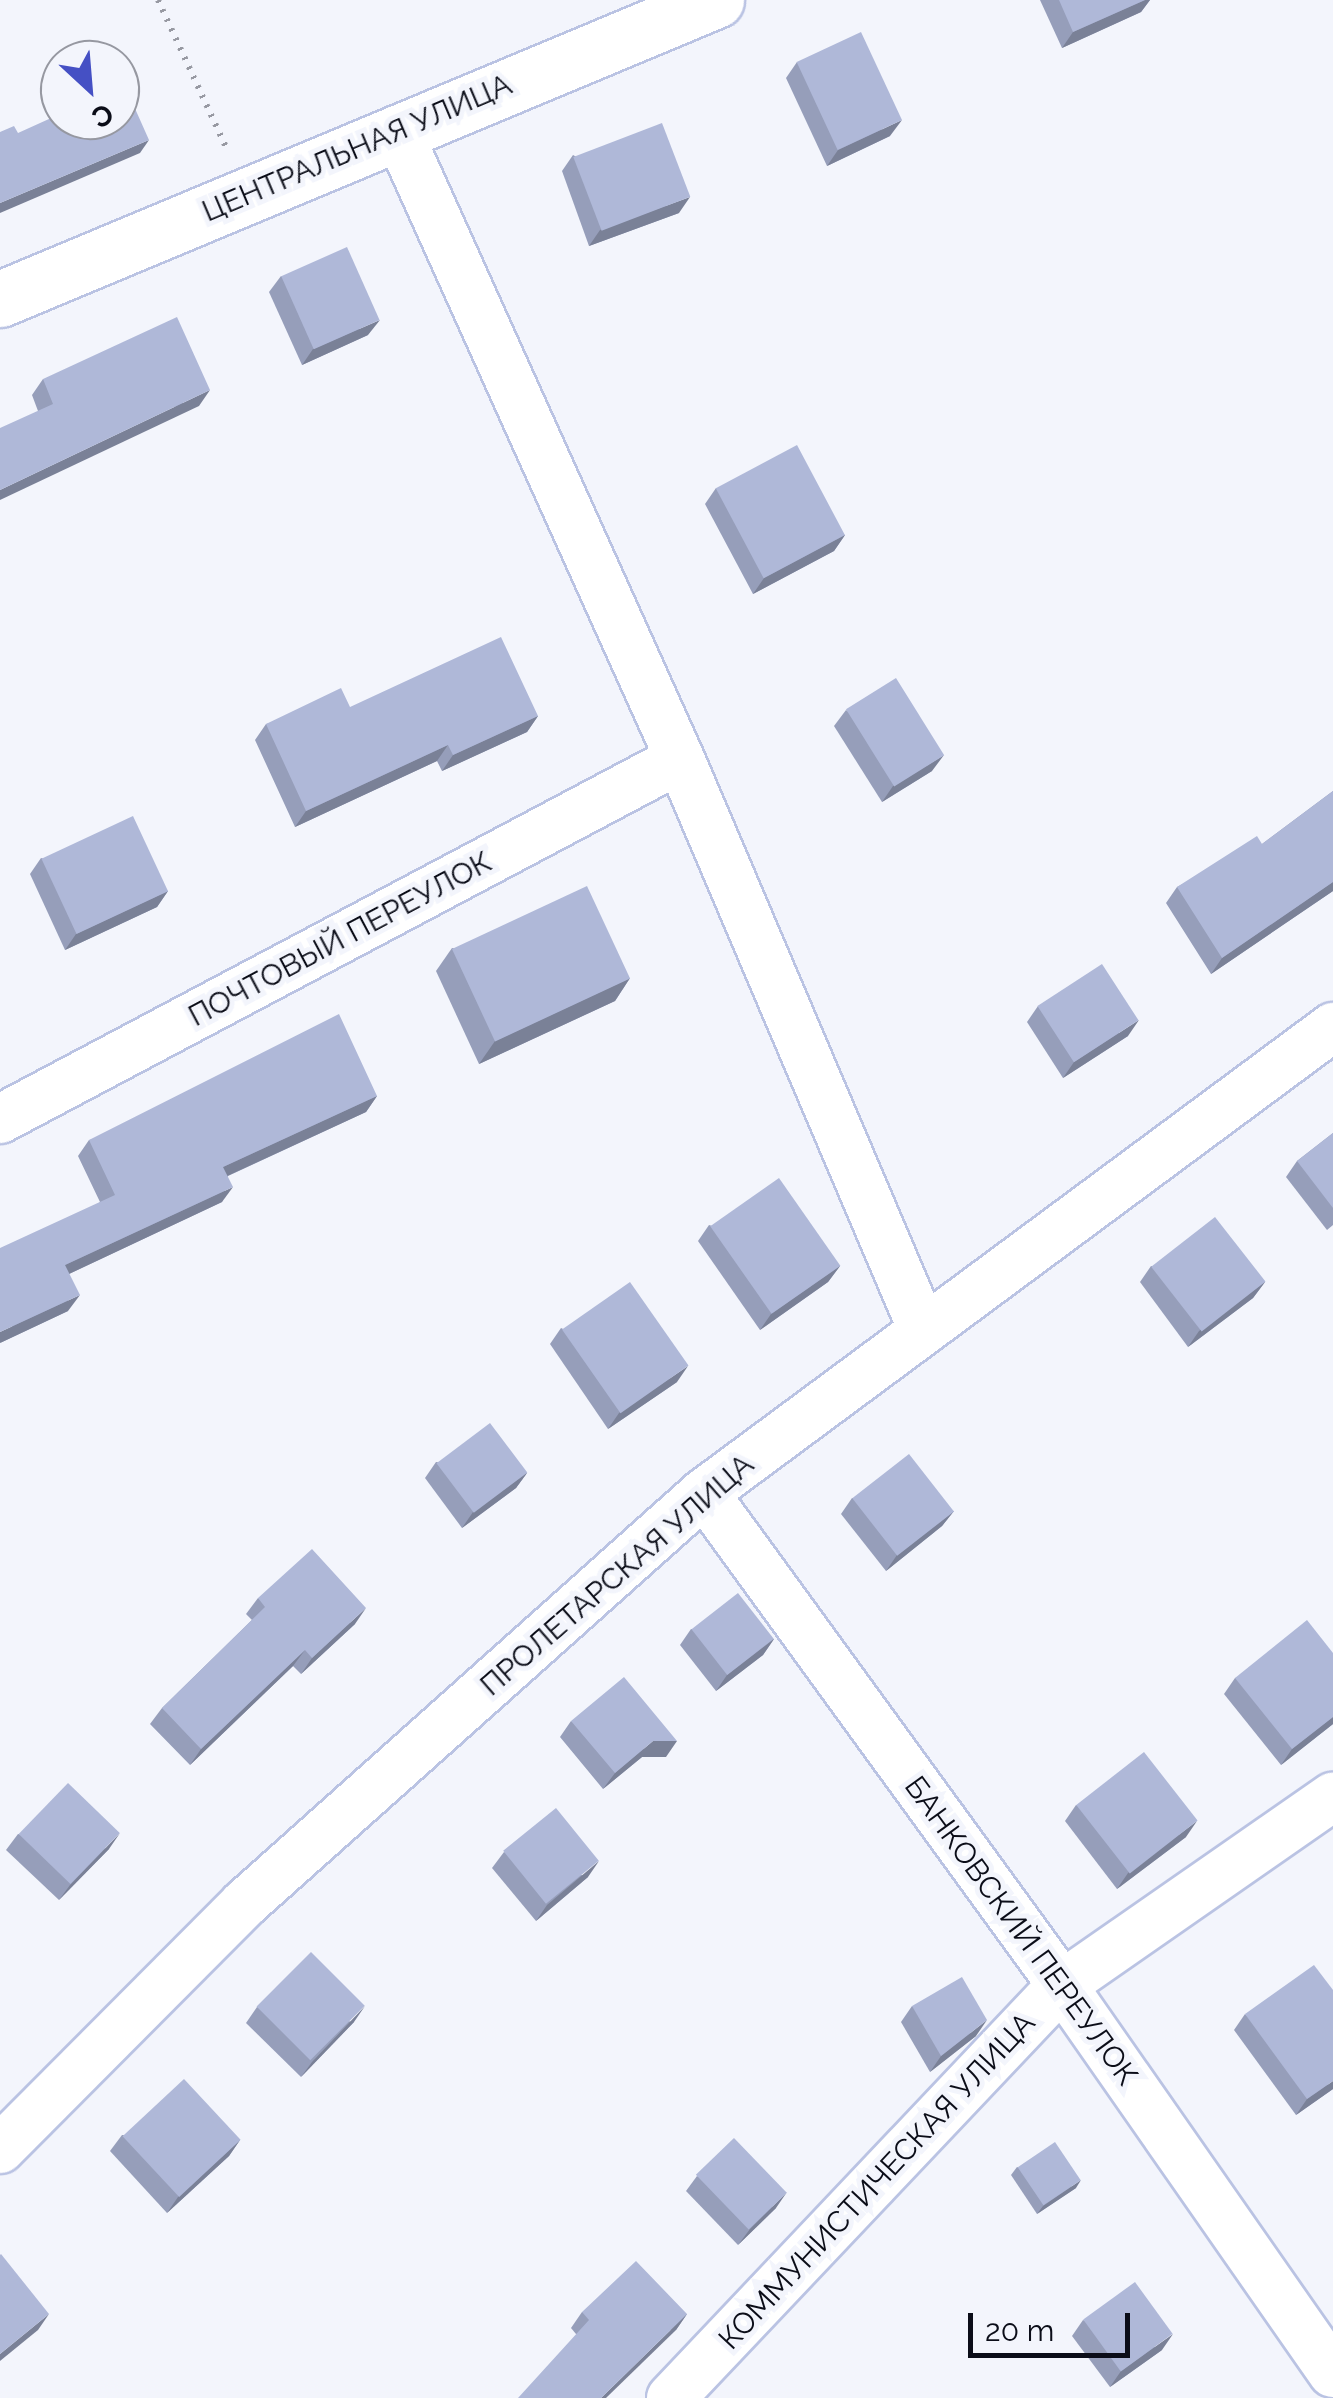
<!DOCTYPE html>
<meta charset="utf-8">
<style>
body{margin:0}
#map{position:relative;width:1333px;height:2398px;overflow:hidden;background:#f3f5fc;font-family:Raleway,sans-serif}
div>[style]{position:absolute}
.path>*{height:6px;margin-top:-3px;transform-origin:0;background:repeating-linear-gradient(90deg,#9799a2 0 2.5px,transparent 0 10.5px)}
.roads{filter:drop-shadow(2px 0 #bac3e3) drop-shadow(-2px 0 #bac3e3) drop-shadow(0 2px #bac3e3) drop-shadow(0 -2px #bac3e3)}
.minor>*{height:48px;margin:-24px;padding:0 24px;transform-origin:24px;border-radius:24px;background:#fff}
.secondary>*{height:55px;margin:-27.5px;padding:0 27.5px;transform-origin:27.5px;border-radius:27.5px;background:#fff}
.wall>*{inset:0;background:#969eba}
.shaded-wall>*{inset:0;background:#7a8197}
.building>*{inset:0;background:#afb8d8;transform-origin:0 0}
span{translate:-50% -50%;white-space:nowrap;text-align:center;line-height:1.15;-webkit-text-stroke:10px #f3f5fc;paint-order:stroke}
.street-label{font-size:30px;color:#0b0d18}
.north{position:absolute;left:40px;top:40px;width:100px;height:100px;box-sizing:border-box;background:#f3f5fc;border:2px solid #9698a1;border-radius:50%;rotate:154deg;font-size:28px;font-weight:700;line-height:40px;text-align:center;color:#0b0d18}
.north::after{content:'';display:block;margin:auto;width:35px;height:45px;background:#4550c4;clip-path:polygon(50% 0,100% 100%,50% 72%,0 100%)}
.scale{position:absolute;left:968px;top:2313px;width:162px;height:45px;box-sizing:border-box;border:5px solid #0b0d18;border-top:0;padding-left:12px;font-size:30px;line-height:35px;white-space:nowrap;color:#0b0d18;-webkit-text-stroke:8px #f3f5fc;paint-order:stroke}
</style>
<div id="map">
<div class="path">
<i style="left:158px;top:0;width:164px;rotate:65.2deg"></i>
</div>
<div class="roads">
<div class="minor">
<i style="left:397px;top:130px;width:690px;rotate:65.78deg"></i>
<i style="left:680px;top:759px;width:621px;rotate:66.95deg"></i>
<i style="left:0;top:1119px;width:769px;rotate:-27.9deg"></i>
<i style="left:704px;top:1493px;width:608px;rotate:53.96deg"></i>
<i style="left:1062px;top:1985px;width:473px;rotate:55.1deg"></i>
<i style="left:0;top:2149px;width:346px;rotate:-45.1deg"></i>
<i style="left:244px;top:1904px;width:617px;rotate:-41.78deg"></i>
<i style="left:704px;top:1493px;width:783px;rotate:-36.53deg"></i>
<i style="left:671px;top:2398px;width:569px;rotate:-46.57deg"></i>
<i style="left:1062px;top:1985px;width:330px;rotate:-34.8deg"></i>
</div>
<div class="secondary">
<i style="left:0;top:299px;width:776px;rotate:-22.67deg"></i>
</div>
</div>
<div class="wall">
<i style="clip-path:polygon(1040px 0,1150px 0,1141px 12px,1062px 48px)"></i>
<i style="clip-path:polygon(797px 62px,890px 136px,827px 166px,786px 78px)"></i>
<i style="clip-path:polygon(573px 155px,679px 213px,589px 246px,562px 171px)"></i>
<i style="clip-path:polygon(281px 276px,368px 335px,302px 365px,269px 292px)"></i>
<i style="clip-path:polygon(43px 379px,199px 406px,38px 411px,32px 395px)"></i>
<i style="clip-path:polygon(716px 488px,845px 535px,834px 551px,753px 594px,705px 504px)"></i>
<i style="clip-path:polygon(350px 707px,538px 716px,527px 732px,442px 771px,437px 761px,295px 827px,255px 740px,266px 724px)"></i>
<i style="clip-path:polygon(846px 710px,932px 771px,882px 802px,834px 726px)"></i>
<i style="clip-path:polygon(1333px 791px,1333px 891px,1211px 974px,1166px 903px,1177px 887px,1262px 844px)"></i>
<i style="clip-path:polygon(41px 858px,168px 891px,157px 907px,65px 950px,30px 874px)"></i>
<i style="clip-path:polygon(452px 948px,630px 978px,615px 1001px,479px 1064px,436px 971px)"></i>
<i style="clip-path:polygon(1038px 1006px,1128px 1036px,1063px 1078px,1027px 1022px)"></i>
<i style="clip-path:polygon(377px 1096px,366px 1112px,228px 1176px,222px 1202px,69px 1274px,68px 1311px,0 1343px,100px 1202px,78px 1156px,89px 1140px)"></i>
<i style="clip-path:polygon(1333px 1133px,1333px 1225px,1327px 1230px,1286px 1177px,1297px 1161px)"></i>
<i style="clip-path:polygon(709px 1225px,840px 1266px,828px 1282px,760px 1330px,698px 1241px)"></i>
<i style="clip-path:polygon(1151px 1266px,1265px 1282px,1253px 1298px,1188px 1347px,1140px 1282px)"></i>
<i style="clip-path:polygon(561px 1328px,677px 1382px,608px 1429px,550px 1344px)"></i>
<i style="clip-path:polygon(436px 1462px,527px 1473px,516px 1488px,462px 1528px,425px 1478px)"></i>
<i style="clip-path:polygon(852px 1498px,954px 1511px,942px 1526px,886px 1571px,841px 1514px)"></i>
<i style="clip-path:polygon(258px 1598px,355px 1624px,301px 1674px,293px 1666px,190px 1765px,150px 1724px,162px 1708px,252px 1620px,246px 1614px)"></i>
<i style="clip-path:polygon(691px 1629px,774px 1639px,763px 1655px,716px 1691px,680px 1645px)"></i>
<i style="clip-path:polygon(1333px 1653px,1333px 1724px,1281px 1765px,1224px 1694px,1235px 1678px)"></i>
<i style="clip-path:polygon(571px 1721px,666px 1757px,642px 1757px,603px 1789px,560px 1737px)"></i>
<i style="clip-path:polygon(1076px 1805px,1186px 1837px,1117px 1889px,1065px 1821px)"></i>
<i style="clip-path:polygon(18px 1834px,109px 1849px,59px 1900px,6px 1850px)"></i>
<i style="clip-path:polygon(504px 1852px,588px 1877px,536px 1921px,492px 1868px)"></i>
<i style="clip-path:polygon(912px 2006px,976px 2036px,930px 2072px,901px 2022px)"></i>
<i style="clip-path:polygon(257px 2007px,354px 2022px,301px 2077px,246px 2023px)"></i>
<i style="clip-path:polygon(1245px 2014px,1333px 2089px,1296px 2115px,1234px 2030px)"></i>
<i style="clip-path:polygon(122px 2135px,240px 2140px,229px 2156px,167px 2213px,110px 2151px)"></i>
<i style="clip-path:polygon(1017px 2167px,1076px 2188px,1037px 2214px,1011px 2175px)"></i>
<i style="clip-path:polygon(697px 2176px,776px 2208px,738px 2245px,686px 2191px)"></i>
<i style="clip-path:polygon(582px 2312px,687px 2314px,676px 2330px,576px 2334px,571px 2328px)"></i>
<i style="clip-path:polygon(1083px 2320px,1162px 2350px,1110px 2387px,1072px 2336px)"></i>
</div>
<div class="shaded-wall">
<i style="clip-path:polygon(1145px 0,1150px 0,1141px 12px,1062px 48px,1073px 32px)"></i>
<i style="clip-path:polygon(902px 120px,890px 136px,827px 166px,838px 150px)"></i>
<i style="clip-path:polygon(149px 140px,140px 153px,0 213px,0 203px)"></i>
<i style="clip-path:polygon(690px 197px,679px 213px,589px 246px,600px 230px)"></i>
<i style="clip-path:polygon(380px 320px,368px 335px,302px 365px,313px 349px)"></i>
<i style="clip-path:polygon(210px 390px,199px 406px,0 500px,0 490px)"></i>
<i style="clip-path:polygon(845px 535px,834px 551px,753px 594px,764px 578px)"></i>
<i style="clip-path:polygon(538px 716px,527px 732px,442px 771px,453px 755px)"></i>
<i style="clip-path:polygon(448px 745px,437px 761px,295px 827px,306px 811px)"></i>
<i style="clip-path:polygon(944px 755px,932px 771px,882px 802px,893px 786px)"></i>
<i style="clip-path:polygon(1333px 882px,1333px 891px,1211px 974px,1222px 958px)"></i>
<i style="clip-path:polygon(168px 891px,157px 907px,65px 950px,76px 934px)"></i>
<i style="clip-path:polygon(630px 978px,615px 1001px,479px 1064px,495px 1041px)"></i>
<i style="clip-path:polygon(1139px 1020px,1128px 1036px,1063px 1078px,1074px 1062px)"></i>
<i style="clip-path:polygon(377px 1096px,366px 1112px,212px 1183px,223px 1167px)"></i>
<i style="clip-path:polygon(233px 1187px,222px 1202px,54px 1281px,65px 1265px)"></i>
<i style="clip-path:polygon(840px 1266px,828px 1282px,760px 1330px,771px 1314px)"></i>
<i style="clip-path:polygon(1265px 1282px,1253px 1298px,1188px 1347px,1199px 1331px)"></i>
<i style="clip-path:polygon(80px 1295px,68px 1311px,0 1343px,0 1332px)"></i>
<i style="clip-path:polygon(688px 1366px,677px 1382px,608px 1429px,619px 1413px)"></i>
<i style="clip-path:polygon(527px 1473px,516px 1488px,462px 1528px,473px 1512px)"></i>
<i style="clip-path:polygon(954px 1511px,942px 1526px,886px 1571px,897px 1555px)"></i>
<i style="clip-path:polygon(366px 1608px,355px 1624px,301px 1674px,312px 1658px)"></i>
<i style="clip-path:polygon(774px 1639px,763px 1655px,716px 1691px,727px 1675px)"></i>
<i style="clip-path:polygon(305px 1650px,293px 1666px,190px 1765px,201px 1749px)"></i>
<i style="clip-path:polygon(1333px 1717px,1333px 1724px,1281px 1765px,1292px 1749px)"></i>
<i style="clip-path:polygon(653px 1741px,677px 1741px,666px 1757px,642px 1757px,603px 1789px,615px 1773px)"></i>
<i style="clip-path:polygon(1197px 1821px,1186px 1837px,1117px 1889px,1128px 1873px)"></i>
<i style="clip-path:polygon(120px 1833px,109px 1849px,59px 1900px,70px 1885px)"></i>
<i style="clip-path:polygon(599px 1861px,588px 1877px,536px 1921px,547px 1905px)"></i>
<i style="clip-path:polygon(365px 2006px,354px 2022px,301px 2077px,312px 2062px)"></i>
<i style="clip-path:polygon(987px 2020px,976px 2036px,930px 2072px,941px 2056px)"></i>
<i style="clip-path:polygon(1333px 2081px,1333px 2089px,1296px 2115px,1307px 2099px)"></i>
<i style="clip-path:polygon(240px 2140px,229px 2156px,167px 2213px,178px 2197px)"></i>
<i style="clip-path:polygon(1081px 2180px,1076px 2188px,1037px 2214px,1043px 2206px)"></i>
<i style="clip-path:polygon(787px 2192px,776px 2208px,738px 2245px,750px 2229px)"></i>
<i style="clip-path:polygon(49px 2314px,38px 2330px,0 2361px,0 2354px)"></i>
<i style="clip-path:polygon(687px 2314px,676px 2330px,606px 2398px,601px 2398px)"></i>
<i style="clip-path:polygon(1173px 2334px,1162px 2350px,1110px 2387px,1121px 2371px)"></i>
</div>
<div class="building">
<i style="clip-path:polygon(1059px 0,1145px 0,1073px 32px)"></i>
<i style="left:861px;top:32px;width:97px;height:71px;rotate:65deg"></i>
<i style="clip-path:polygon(125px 86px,149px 140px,0 203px,0 132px,14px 126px,18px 133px,60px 114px,60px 120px,120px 120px,120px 88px)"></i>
<i style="left:662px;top:123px;width:79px;height:95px;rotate:69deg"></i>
<i style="left:347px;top:247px;width:80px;height:72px;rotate:66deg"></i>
<i style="clip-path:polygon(177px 317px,210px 390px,0 490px,0 428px,53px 404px,43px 379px)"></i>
<i style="left:797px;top:445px;width:102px;height:92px;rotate:62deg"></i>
<i style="clip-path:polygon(501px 637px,538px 716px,453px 755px,448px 745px,306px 811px,266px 724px,341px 688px,350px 707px)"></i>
<i style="left:896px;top:678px;width:91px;height:59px;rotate:58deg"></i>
<i style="clip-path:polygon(1333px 791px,1333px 882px,1222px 958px,1177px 887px,1257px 836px,1262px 844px)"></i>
<i style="left:133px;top:816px;width:83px;height:101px;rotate:65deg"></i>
<i style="left:587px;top:886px;width:102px;height:149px;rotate:65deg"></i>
<i style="left:1102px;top:964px;width:67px;height:77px;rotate:57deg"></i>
<i style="clip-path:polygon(339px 1014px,377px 1096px,223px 1167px,233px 1187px,65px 1265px,80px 1295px,0 1332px,0 1248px,115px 1195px,89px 1140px)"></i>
<i style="clip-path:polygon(1333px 1133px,1333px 1208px,1297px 1161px)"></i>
<i style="left:779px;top:1178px;width:107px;height:84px;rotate:55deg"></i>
<i style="left:1215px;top:1217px;width:82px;height:81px;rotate:52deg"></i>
<i style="left:630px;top:1282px;width:102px;height:83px;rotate:55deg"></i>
<i style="left:490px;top:1423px;width:62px;height:67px;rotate:53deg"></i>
<i style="left:909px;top:1454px;width:73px;height:72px;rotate:52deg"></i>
<i style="clip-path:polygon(312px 1549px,366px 1608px,312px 1658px,305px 1650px,201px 1749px,162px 1708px,265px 1607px,258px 1598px)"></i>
<i style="left:738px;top:1593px;width:58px;height:59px;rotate:52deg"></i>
<i style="clip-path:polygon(1307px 1620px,1333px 1653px,1333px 1717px,1292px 1749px,1235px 1678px)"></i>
<i style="clip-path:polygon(624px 1677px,677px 1741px,653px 1741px,615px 1773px,571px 1721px)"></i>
<i style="left:1144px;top:1752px;width:87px;height:86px;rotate:52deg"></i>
<i style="left:68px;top:1783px;width:72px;height:71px;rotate:44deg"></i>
<i style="left:556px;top:1808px;width:68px;height:68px;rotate:51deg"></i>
<i style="left:311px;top:1952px;width:76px;height:77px;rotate:45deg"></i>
<i style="clip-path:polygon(1314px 1965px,1333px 1990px,1333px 2081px,1307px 2099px,1245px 2014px)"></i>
<i style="clip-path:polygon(962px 1977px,987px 2020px,941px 2056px,912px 2006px)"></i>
<i style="left:184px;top:2079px;width:83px;height:84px;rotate:47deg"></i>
<i style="left:734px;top:2138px;width:76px;height:53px;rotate:46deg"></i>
<i style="left:1055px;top:2142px;width:46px;height:45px;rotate:56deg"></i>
<i style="clip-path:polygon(1px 2254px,49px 2314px,0 2354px,0 2255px)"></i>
<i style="clip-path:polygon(636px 2261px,687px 2314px,601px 2398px,518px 2398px,589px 2320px,582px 2312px)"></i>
<i style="left:1135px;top:2282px;width:64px;height:64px;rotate:54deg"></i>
</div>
<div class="street-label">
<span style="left:357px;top:148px;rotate:-23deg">ЦЕНТРАЛЬНАЯ УЛИЦА</span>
<span style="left:340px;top:939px;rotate:-28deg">ПОЧТОВЫЙ ПЕРЕУЛОК</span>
<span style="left:617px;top:1575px;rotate:-41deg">ПРОЛЕТАРСКАЯ УЛИЦА</span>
<span style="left:1021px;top:1931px;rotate:54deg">БАНКОВСКИЙ ПЕРЕУЛОК</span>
<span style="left:877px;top:2181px;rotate:-47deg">КОММУНИСТИЧЕСКАЯ УЛИЦА</span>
</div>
<div class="north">С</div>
<div class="scale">20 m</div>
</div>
